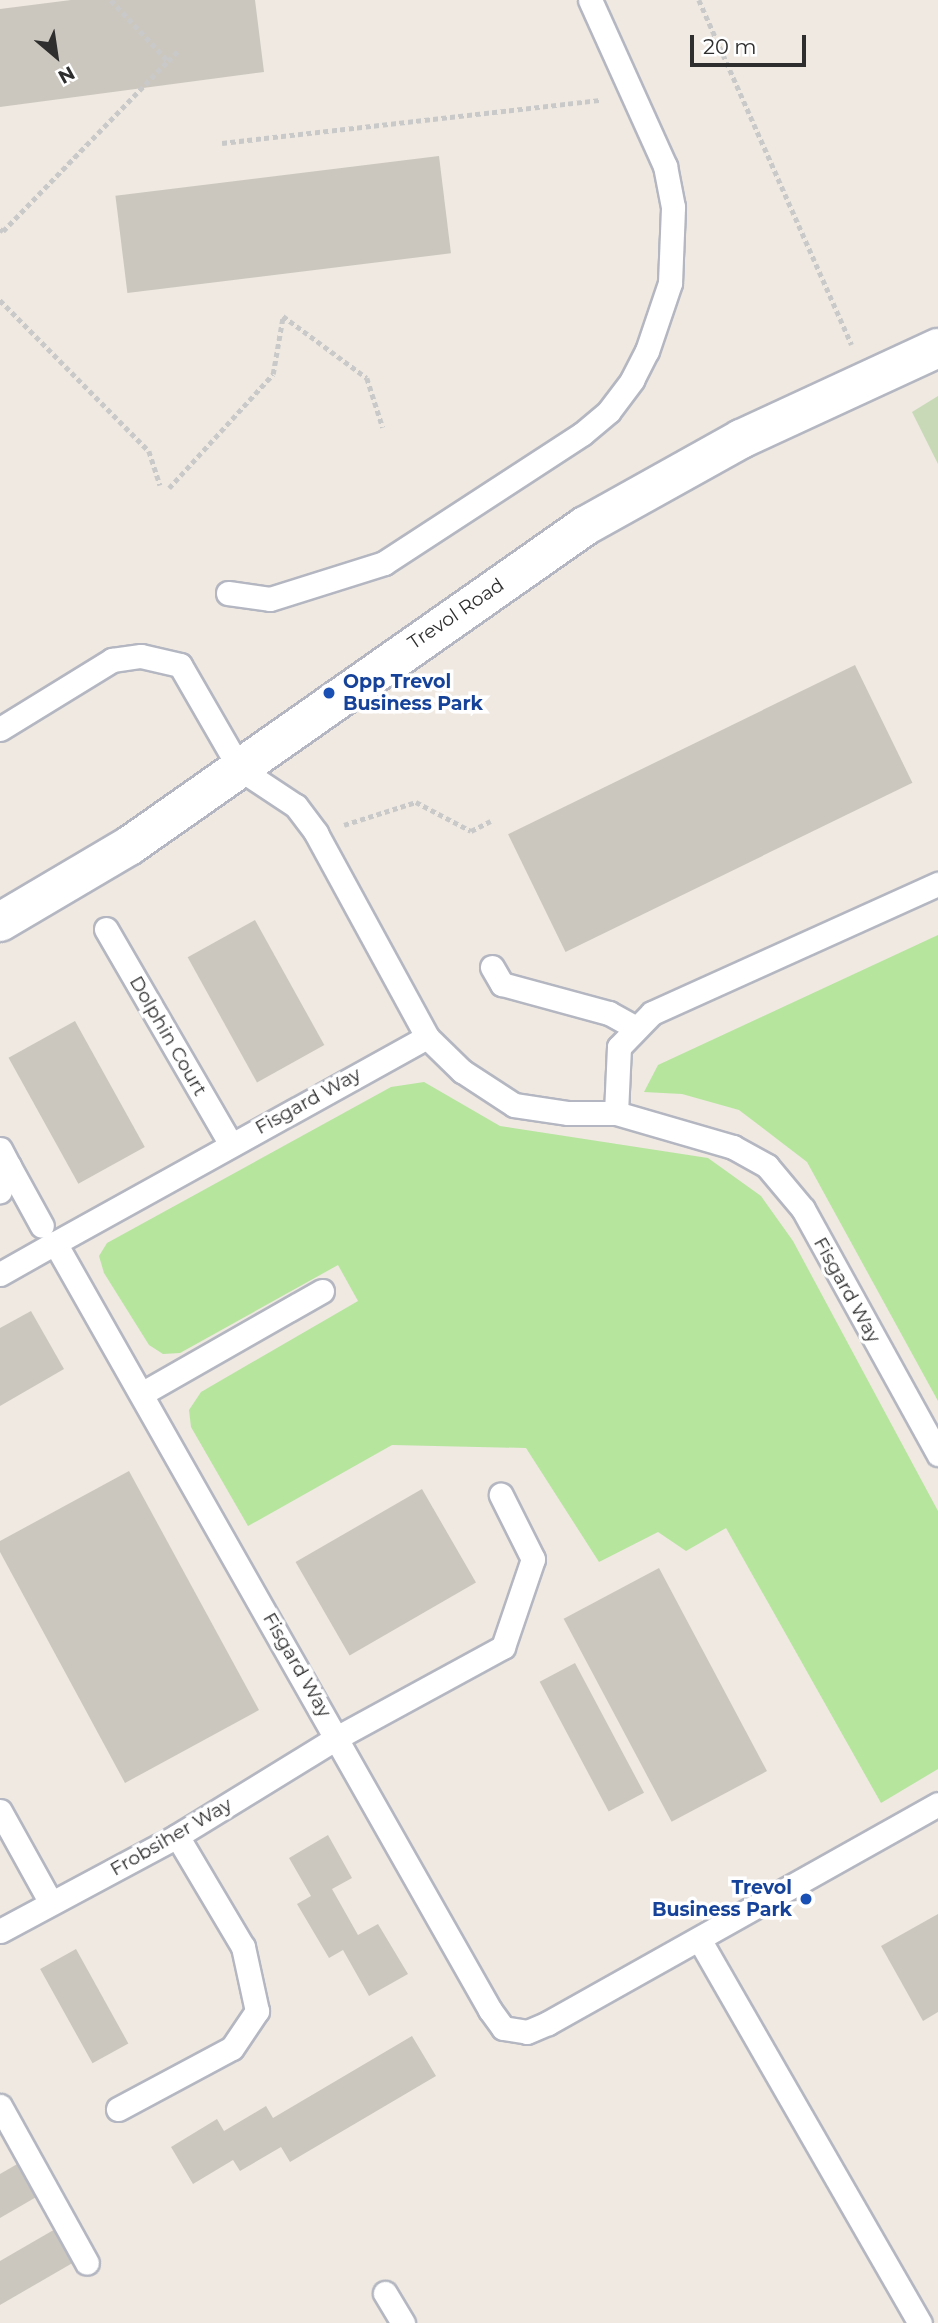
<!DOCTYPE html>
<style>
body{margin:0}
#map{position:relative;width:938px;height:2323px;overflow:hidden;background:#efe9e1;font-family:Montserrat,sans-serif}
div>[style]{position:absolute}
.green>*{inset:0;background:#b6e59e}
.cemetery>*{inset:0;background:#c8d9b8}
.building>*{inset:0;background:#cbc7bf;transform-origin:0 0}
.path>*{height:4.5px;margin-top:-2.25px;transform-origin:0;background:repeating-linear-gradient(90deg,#c9c9c9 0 5px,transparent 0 8.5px)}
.roads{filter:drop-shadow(2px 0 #b4b7c1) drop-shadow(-2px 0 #b4b7c1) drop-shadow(0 2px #b4b7c1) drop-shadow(0 -2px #b4b7c1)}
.service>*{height:23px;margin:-11.5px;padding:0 11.5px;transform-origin:11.5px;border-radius:11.5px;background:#fff}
.tertiary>*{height:38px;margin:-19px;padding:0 19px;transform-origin:19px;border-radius:19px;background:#fff}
.dots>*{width:19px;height:19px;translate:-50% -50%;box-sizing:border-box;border:4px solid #fff;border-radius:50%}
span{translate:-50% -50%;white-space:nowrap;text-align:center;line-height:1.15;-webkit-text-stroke:7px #fff;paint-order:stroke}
.street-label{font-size:19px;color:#2e2e2e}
.transit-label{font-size:19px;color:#164399;font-weight:700}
.left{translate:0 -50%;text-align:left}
.right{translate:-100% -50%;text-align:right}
.north{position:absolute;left:21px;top:21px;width:70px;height:70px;-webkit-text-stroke:5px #fff;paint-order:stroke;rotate:151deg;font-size:19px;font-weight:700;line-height:28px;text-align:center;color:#2e2e2e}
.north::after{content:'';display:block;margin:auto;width:24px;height:32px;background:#2e2e2e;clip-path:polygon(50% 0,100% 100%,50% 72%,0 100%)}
.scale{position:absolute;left:690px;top:35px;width:116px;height:32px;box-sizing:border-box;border:4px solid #2e2e2e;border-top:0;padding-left:9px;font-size:21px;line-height:24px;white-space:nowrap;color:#2e2e2e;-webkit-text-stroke:5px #fff;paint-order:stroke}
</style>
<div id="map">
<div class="green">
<i style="clip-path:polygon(938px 935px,938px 1401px,807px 1162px,739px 1110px,682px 1094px,644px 1092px,658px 1065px)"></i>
<i style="clip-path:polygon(424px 1082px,500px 1126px,708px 1158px,761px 1196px,793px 1241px,938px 1511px,938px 1769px,881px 1803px,726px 1528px,686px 1551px,658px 1532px,599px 1562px,526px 1448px,392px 1445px,248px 1526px,191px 1427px,189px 1410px,201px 1392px,358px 1301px,338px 1265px,180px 1353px,163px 1354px,149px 1345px,104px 1273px,99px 1256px,107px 1243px,391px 1087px)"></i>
</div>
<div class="cemetery">
<i style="clip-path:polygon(938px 396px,938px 464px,912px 412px)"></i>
</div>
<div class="building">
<i style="clip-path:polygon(71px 0,255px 0,264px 72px,0 107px,0 9px)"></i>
<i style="left:439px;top:156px;width:98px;height:326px;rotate:83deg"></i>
<i style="left:855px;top:665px;width:131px;height:386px;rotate:64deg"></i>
<i style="left:255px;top:920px;width:143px;height:77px;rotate:61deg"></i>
<i style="left:75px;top:1021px;width:144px;height:76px;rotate:61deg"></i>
<i style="clip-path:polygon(31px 1311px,64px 1369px,0 1406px,0 1328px)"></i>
<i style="clip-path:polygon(129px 1471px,259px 1710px,125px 1783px,0 1552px,0 1541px)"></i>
<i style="left:422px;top:1489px;width:108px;height:146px;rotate:60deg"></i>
<i style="left:659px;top:1568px;width:230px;height:108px;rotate:62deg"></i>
<i style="left:575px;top:1663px;width:147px;height:40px;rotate:62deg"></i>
<i style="clip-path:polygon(328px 1835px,352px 1878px,332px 1889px,358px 1935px,378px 1924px,408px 1974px,369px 1996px,343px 1950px,329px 1958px,297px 1904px,311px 1896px,289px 1858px)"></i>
<i style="clip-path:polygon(938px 1914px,938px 2012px,923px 2021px,881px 1946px)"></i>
<i style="left:76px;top:1949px;width:108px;height:41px;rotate:61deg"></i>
<i style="clip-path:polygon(412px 2036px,436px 2076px,290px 2162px,281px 2147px,240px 2171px,233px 2160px,193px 2184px,171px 2147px,217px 2119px,224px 2131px,266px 2106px,273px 2118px)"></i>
<i style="clip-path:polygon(19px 2163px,38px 2196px,0 2218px,0 2174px)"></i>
<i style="clip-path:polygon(57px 2228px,76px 2261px,0 2305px,0 2261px)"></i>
</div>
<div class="path">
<i style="left:111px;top:0;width:83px;rotate:46.9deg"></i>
<i style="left:168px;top:61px;width:14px;rotate:-45deg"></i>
<i style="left:699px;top:0;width:377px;rotate:66.1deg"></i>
<i style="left:222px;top:143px;width:381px;rotate:-6.5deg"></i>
<i style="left:0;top:229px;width:4px;rotate:34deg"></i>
<i style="left:3px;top:231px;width:237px;rotate:-45.9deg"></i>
<i style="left:0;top:300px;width:212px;rotate:45.4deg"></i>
<i style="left:149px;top:451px;width:36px;rotate:72deg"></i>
<i style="left:169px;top:488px;width:154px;rotate:-47.6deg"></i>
<i style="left:273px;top:374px;width:59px;rotate:-80.2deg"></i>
<i style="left:283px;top:316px;width:104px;rotate:36.4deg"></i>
<i style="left:367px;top:378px;width:52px;rotate:72.3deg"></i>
<i style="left:344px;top:825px;width:76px;rotate:-17.7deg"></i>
<i style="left:416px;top:802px;width:62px;rotate:27.8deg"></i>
<i style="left:471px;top:831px;width:22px;rotate:-27deg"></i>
</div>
<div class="roads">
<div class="service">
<i style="left:228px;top:593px;width:42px;rotate:8.1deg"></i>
<i style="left:270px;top:599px;width:120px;rotate:-17.5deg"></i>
<i style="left:384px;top:563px;width:236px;rotate:-33.1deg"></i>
<i style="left:582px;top:434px;width:35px;rotate:-40deg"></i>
<i style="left:609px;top:411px;width:39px;rotate:-53deg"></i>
<i style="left:632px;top:380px;width:33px;rotate:-63deg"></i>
<i style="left:647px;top:351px;width:72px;rotate:-71.3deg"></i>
<i style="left:670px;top:283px;width:76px;rotate:-87.7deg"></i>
<i style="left:673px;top:207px;width:42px;rotate:-101deg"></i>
<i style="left:665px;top:166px;width:182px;rotate:-114.3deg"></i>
<i style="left:0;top:729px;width:132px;rotate:-31.6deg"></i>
<i style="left:112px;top:660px;width:29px;rotate:-8deg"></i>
<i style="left:141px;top:656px;width:40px;rotate:13deg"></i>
<i style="left:180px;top:665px;width:120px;rotate:60deg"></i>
<i style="left:240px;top:769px;width:67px;rotate:33.5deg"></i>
<i style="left:296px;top:806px;width:34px;rotate:53deg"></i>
<i style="left:316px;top:833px;width:232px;rotate:61.4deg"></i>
<i style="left:427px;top:1037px;width:49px;rotate:44.2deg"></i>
<i style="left:462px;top:1071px;width:62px;rotate:33.2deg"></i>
<i style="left:514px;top:1105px;width:55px;rotate:8.4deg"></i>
<i style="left:568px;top:1113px;width:48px"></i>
<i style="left:616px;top:1113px;width:122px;rotate:16.2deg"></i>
<i style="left:733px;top:1147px;width:39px;rotate:29deg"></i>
<i style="left:767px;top:1166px;width:56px;rotate:50.1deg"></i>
<i style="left:803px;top:1209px;width:280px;rotate:61.1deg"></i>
<i style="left:106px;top:929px;width:247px;rotate:59.9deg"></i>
<i style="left:492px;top:967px;width:20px;rotate:60deg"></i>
<i style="left:502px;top:984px;width:111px;rotate:15.2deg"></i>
<i style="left:609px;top:1013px;width:31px;rotate:29deg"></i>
<i style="left:427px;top:1037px;width:425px;rotate:151deg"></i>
<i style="left:55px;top:1243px;width:882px;rotate:60.44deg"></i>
<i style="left:490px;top:2010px;width:22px;rotate:54deg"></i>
<i style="left:503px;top:2028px;width:24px;rotate:9deg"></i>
<i style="left:527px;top:2032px;width:23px;rotate:-23deg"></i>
<i style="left:548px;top:2023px;width:447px;rotate:-29.3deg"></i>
<i style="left:616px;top:1113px;width:66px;rotate:-87.4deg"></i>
<i style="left:619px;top:1047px;width:47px;rotate:-45.9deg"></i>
<i style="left:652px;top:1013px;width:314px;rotate:-24.3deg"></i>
<i style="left:0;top:1149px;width:19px;rotate:62deg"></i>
<i style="left:9px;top:1166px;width:27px;rotate:110deg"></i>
<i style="left:9px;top:1166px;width:68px;rotate:61.2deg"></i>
<i style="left:0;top:1274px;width:63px;rotate:-29.4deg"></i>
<i style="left:143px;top:1393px;width:206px;rotate:-29.7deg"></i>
<i style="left:0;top:1811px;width:105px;rotate:61deg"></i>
<i style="left:0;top:1931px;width:201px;rotate:-28.2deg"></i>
<i style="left:177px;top:1836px;width:189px;rotate:-31.6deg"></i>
<i style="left:338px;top:1737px;width:188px;rotate:-28.6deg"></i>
<i style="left:503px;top:1647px;width:93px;rotate:-71.2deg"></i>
<i style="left:533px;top:1559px;width:72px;rotate:-116.6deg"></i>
<i style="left:699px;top:1939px;width:443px;rotate:60.1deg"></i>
<i style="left:0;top:2106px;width:179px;rotate:61deg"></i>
<i style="left:118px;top:2109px;width:129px;rotate:-28.2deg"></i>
<i style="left:232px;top:2048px;width:45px;rotate:-56deg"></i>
<i style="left:257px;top:2011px;width:66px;rotate:-102.3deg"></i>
<i style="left:243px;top:1947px;width:129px;rotate:-120.7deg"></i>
<i style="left:385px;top:2293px;width:35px;rotate:59deg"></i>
</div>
<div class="tertiary">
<i style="left:0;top:922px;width:150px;rotate:-30.5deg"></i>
<i style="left:129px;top:846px;width:557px;rotate:-35.06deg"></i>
<i style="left:585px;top:526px;width:179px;rotate:-29.1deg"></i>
<i style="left:741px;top:439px;width:217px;rotate:-24.8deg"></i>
</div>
</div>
<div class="dots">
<i style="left:329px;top:693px;background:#1a4fb4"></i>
<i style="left:806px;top:1899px;background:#1a4fb4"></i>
</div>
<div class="street-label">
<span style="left:456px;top:614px;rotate:-34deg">Trevol Road</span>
<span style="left:168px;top:1036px;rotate:60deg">Dolphin Court</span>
<span style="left:308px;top:1101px;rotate:-29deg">Fisgard Way</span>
<span style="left:847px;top:1290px;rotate:61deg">Fisgard Way</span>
<span style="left:297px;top:1665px;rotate:60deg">Fisgard Way</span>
<span style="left:171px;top:1837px;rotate:-30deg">Frobsiher Way</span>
</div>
<div class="transit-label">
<span class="left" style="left:343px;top:693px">Opp Trevol<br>Business Park</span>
<span class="right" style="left:792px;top:1899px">Trevol<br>Business Park</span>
</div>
<div class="north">N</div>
<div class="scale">20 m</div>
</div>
